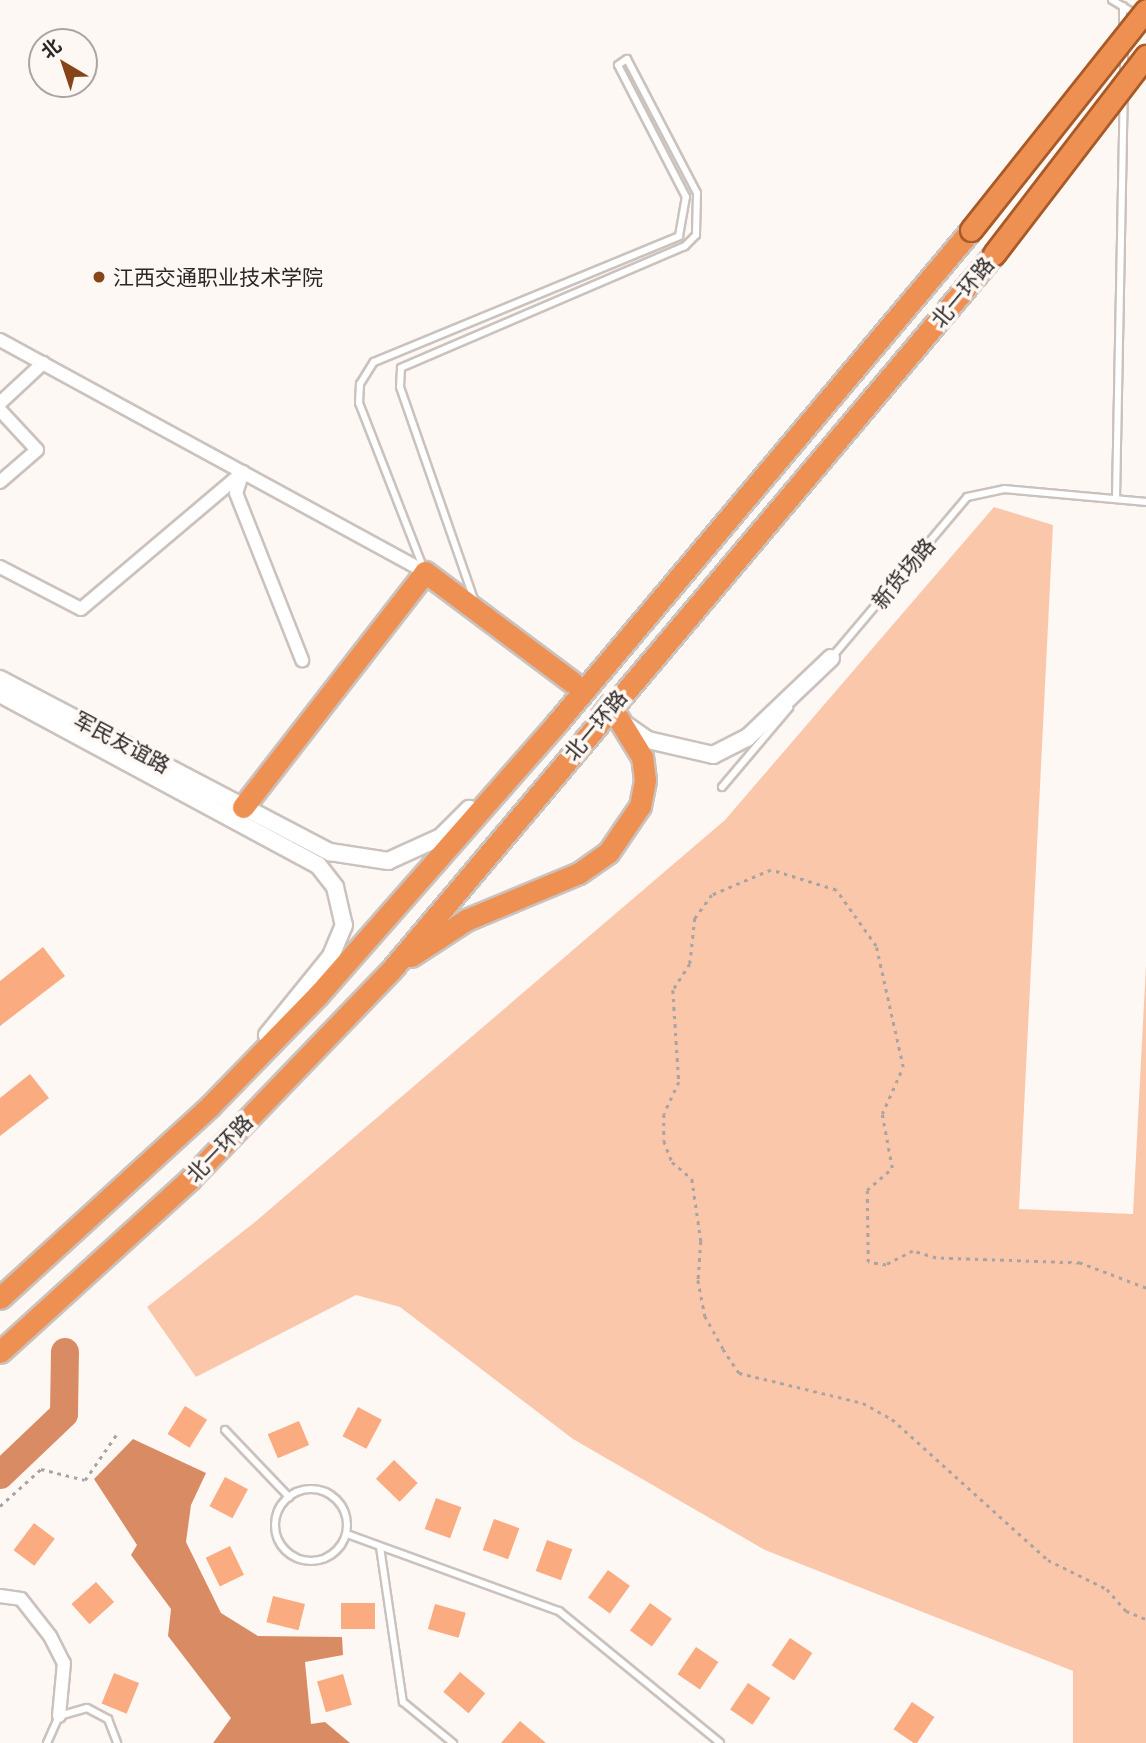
<!DOCTYPE html>
<meta charset="utf-8">
<style>
body{margin:0}
#map{position:relative;width:1146px;height:1743px;overflow:hidden;background:#fef8f5;font-family:"Noto Serif","Noto Sans SC",serif}
div>[style]{position:absolute}
.green>*{inset:0;background:#fbc7ab}
.water>*{inset:0;background:#d98c63}
.river>*{height:28px;margin:-14px;padding:0 14px;transform-origin:14px;border-radius:14px;background:#d98c63}
.building>*{inset:0;background:#faab80;transform-origin:0 0}
.trunk-tunnel>*{height:21px;margin-top:-10.5px;transform-origin:0;background:repeating-linear-gradient(90deg,#d4cecc 0 21px,transparent 0 31px)}
.path>*{height:2.5px;margin-top:-1.25px;transform-origin:0;background:repeating-linear-gradient(90deg,#a9a4a2 0 3.5px,transparent 0 8.5px)}
.roads{filter:drop-shadow(2px 0 #cbc2bd) drop-shadow(-2px 0 #cbc2bd) drop-shadow(0 2px #cbc2bd) drop-shadow(0 -2px #cbc2bd)}
.service>*{height:6px;margin:-3px;padding:0 3px;transform-origin:3px;border-radius:3px;background:#fff}
.service>.ring{margin:-3px;padding:0;box-sizing:content-box;background:none;border:6px solid #fff;border-radius:50%}
.minor>*{height:12px;margin:-6px;padding:0 6px;transform-origin:6px;border-radius:6px;background:#fff}
.tertiary>*{height:16px;margin:-8px;padding:0 8px;transform-origin:8px;border-radius:8px;background:#fff}
.trunk>*{height:21px;margin:-10.5px;padding:0 10.5px;transform-origin:10.5px;border-radius:10.5px;background:#ef9053}
.bridges{filter:drop-shadow(2px 0 #a85a27) drop-shadow(-2px 0 #a85a27) drop-shadow(0 2px #a85a27) drop-shadow(0 -2px #a85a27)}
.trunk-bridge>*{height:21px;margin:-10.5px;padding:0 10.5px;transform-origin:10.5px;border-radius:10.5px;background:#ef9053}
.dots>*{width:19px;height:19px;translate:-50% -50%;box-sizing:border-box;border:4px solid #fef8f5;border-radius:50%}
span{translate:-50% -50%;white-space:nowrap;text-align:center;line-height:1.15;-webkit-text-stroke:7px #fef8f5;paint-order:stroke}
.poi-label{font-size:21px;color:#2b2726}
.left{translate:0 -50%;text-align:left}
.street-label{font-size:21px;color:#2b2726}
.north{position:absolute;left:28px;top:28px;width:70px;height:70px;box-sizing:border-box;background:#fef8f5;border:2px solid #aaa4a2;border-radius:50%;rotate:321deg;font-size:19px;font-weight:700;line-height:28px;text-align:center;color:#2b2726}
.north::after{content:'';display:block;margin:auto;width:24px;height:32px;background:#884419;clip-path:polygon(50% 0,100% 100%,50% 72%,0 100%)}
</style>
<div id="map">
<div class="green">
<i style="clip-path:polygon(994px 507px,1053px 525px,1019px 1209px,1133px 1214px,1146px 965px,1146px 1743px,1073px 1743px,1073px 1671px,765px 1550px,573px 1439px,400px 1307px,356px 1295px,196px 1377px,147px 1307px,255px 1222px,725px 820px)"></i>
</div>
<div class="water">
<i style="clip-path:polygon(133px 1439px,206px 1473px,191px 1505px,186px 1542px,221px 1613px,258px 1636px,342px 1637px,343px 1655px,305px 1662px,311px 1724px,325px 1722px,350px 1743px,213px 1743px,231px 1718px,168px 1636px,171px 1609px,131px 1555px,137px 1545px,94px 1479px)"></i>
</div>
<div class="river">
<i style="left:0;top:1475px;width:88px;rotate:-43.6deg"></i>
<i style="left:64px;top:1414px;width:62px;rotate:-89.1deg"></i>
</div>
<div class="building">
<i style="clip-path:polygon(43px 947px,65px 976px,0 1026px,0 981px)"></i>
<i style="clip-path:polygon(30px 1074px,49px 1098px,0 1136px,0 1098px)"></i>
<i style="left:185px;top:1406px;width:26px;height:33px;rotate:32deg"></i>
<i style="left:358px;top:1407px;width:27px;height:33px;rotate:28deg"></i>
<i style="left:299px;top:1421px;width:26px;height:34px;rotate:67deg"></i>
<i style="left:394px;top:1460px;width:33px;height:26px;rotate:44deg"></i>
<i style="left:225px;top:1477px;width:26px;height:33px;rotate:28deg"></i>
<i style="left:436px;top:1498px;width:27px;height:33px;rotate:20deg"></i>
<i style="left:494px;top:1519px;width:27px;height:33px;rotate:20deg"></i>
<i style="left:34px;top:1523px;width:26px;height:34px;rotate:37deg"></i>
<i style="left:547px;top:1540px;width:27px;height:33px;rotate:20deg"></i>
<i style="left:230px;top:1546px;width:32px;height:27px;rotate:64deg"></i>
<i style="left:608px;top:1570px;width:27px;height:34px;rotate:36deg"></i>
<i style="left:96px;top:1582px;width:27px;height:33px;rotate:48deg"></i>
<i style="left:273px;top:1596px;width:33px;height:27px;rotate:14deg"></i>
<i style="left:341px;top:1603px;width:34px;height:26px"></i>
<i style="left:650px;top:1603px;width:27px;height:34px;rotate:36deg"></i>
<i style="left:435px;top:1604px;width:32px;height:26px;rotate:16deg"></i>
<i style="left:790px;top:1638px;width:27px;height:33px;rotate:34deg"></i>
<i style="left:696px;top:1647px;width:27px;height:33px;rotate:34deg"></i>
<i style="left:460px;top:1672px;width:33px;height:26px;rotate:40deg"></i>
<i style="left:114px;top:1673px;width:27px;height:33px;rotate:22deg"></i>
<i style="left:343px;top:1674px;width:32px;height:27px;rotate:74deg"></i>
<i style="left:748px;top:1683px;width:27px;height:32px;rotate:34deg"></i>
<i style="left:912px;top:1702px;width:27px;height:33px;rotate:34deg"></i>
<i style="clip-path:polygon(520px 1721px,546px 1743px,501px 1743px)"></i>
</div>
<div class="trunk-tunnel">
<i style="left:572px;top:682px;width:58px;rotate:38deg"></i>
</div>
<div class="path">
<i style="left:1146px;top:1288px;width:71px;rotate:-159.3deg"></i>
<i style="left:1080px;top:1263px;width:144px;rotate:-178deg"></i>
<i style="left:936px;top:1258px;width:24px;rotate:-163deg"></i>
<i style="left:913px;top:1251px;width:30px;rotate:153deg"></i>
<i style="left:886px;top:1265px;width:18px;rotate:-171deg"></i>
<i style="left:868px;top:1262px;width:72px;rotate:-90.8deg"></i>
<i style="left:867px;top:1190px;width:33px;rotate:-41deg"></i>
<i style="left:892px;top:1168px;width:55px;rotate:-100.5deg"></i>
<i style="left:882px;top:1114px;width:51px;rotate:-65.9deg"></i>
<i style="left:903px;top:1067px;width:124px;rotate:-102.6deg"></i>
<i style="left:876px;top:946px;width:69px;rotate:-125.5deg"></i>
<i style="left:836px;top:890px;width:68px;rotate:-162.9deg"></i>
<i style="left:771px;top:870px;width:64px;rotate:157deg"></i>
<i style="left:712px;top:895px;width:29px;rotate:126deg"></i>
<i style="left:695px;top:918px;width:46px;rotate:96.2deg"></i>
<i style="left:690px;top:964px;width:31px;rotate:123deg"></i>
<i style="left:673px;top:990px;width:92px;rotate:86.3deg"></i>
<i style="left:679px;top:1082px;width:35px;rotate:115deg"></i>
<i style="left:664px;top:1114px;width:27px;rotate:90deg"></i>
<i style="left:664px;top:1141px;width:22px;rotate:69deg"></i>
<i style="left:672px;top:1162px;width:26px;rotate:40deg"></i>
<i style="left:692px;top:1179px;width:63px;rotate:81.7deg"></i>
<i style="left:701px;top:1241px;width:39px;rotate:94deg"></i>
<i style="left:698px;top:1280px;width:37px;rotate:79deg"></i>
<i style="left:705px;top:1316px;width:38px;rotate:61deg"></i>
<i style="left:723px;top:1349px;width:29px;rotate:56deg"></i>
<i style="left:739px;top:1373px;width:128px;rotate:13.6deg"></i>
<i style="left:863px;top:1403px;width:33px;rotate:29deg"></i>
<i style="left:892px;top:1419px;width:210px;rotate:42.1deg"></i>
<i style="left:1048px;top:1560px;width:66px;rotate:26.2deg"></i>
<i style="left:1107px;top:1589px;width:29px;rotate:49deg"></i>
<i style="left:1126px;top:1611px;width:22px;rotate:22deg"></i>
<i style="left:0;top:1506px;width:55px;rotate:-42.1deg"></i>
<i style="left:41px;top:1469px;width:45px;rotate:14deg"></i>
<i style="left:85px;top:1480px;width:55px;rotate:-55.4deg"></i>
</div>
<div class="roads">
<div class="service">
<i style="left:1112px;top:0;width:29px;rotate:31deg"></i>
<i style="left:1123px;top:6px;width:24px;rotate:90deg"></i>
<i style="left:1124px;top:48px;width:28px;rotate:90deg"></i>
<i style="left:1116px;top:498px;width:404px;rotate:-88.9deg"></i>
<i style="left:423px;top:567px;width:176px;rotate:-111.3deg"></i>
<i style="left:359px;top:403px;width:19px;rotate:-87deg"></i>
<i style="left:360px;top:384px;width:26px;rotate:-58deg"></i>
<i style="left:374px;top:362px;width:330px;rotate:-22.4deg"></i>
<i style="left:679px;top:236px;width:40px;rotate:-80deg"></i>
<i style="left:686px;top:197px;width:148px;rotate:-117.3deg"></i>
<i style="left:618px;top:65px;width:11px;rotate:-34deg"></i>
<i style="left:627px;top:59px;width:151px;rotate:62.4deg"></i>
<i style="left:697px;top:193px;width:42px;rotate:91.4deg"></i>
<i style="left:696px;top:235px;width:16px;rotate:135deg"></i>
<i style="left:685px;top:246px;width:309px;rotate:156.8deg"></i>
<i style="left:401px;top:368px;width:19px;rotate:93deg"></i>
<i style="left:400px;top:387px;width:228px;rotate:70.8deg"></i>
<i style="left:832px;top:657px;width:209px;rotate:-49.8deg"></i>
<i style="left:967px;top:497px;width:38px;rotate:-12deg"></i>
<i style="left:1004px;top:489px;width:143px;rotate:5.2deg"></i>
<i style="left:722px;top:787px;width:104px;rotate:-49.7deg"></i>
<i style="left:225px;top:1430px;width:93px;rotate:46.3deg"></i>
<i class="ring" style="left:275px;top:1489px;width:66px;height:66px"></i>
<i style="left:347px;top:1534px;width:226px;rotate:20deg"></i>
<i style="left:559px;top:1611px;width:208px;rotate:39.3deg"></i>
<i style="left:380px;top:1547px;width:157px;rotate:81.6deg"></i>
<i style="left:403px;top:1702px;width:65px;rotate:39.4deg"></i>
<i style="left:47px;top:1743px;width:30px;rotate:-66deg"></i>
<i style="left:59px;top:1716px;width:29px;rotate:-16deg"></i>
<i style="left:87px;top:1708px;width:24px;rotate:28deg"></i>
<i style="left:108px;top:1719px;width:26px;rotate:69deg"></i>
</div>
<div class="minor">
<i style="left:0;top:340px;width:484px;rotate:28.6deg"></i>
<i style="left:0;top:403px;width:59px;rotate:-42.9deg"></i>
<i style="left:0;top:410px;width:54px;rotate:47.2deg"></i>
<i style="left:37px;top:450px;width:49px;rotate:139.1deg"></i>
<i style="left:0;top:567px;width:91px;rotate:27.4deg"></i>
<i style="left:81px;top:609px;width:212px;rotate:-40.2deg"></i>
<i style="left:243px;top:472px;width:22px;rotate:108deg"></i>
<i style="left:236px;top:493px;width:180px;rotate:68.4deg"></i>
<i style="left:0;top:1596px;width:21px;rotate:8deg"></i>
<i style="left:21px;top:1599px;width:47px;rotate:51.9deg"></i>
<i style="left:50px;top:1636px;width:30px;rotate:63deg"></i>
<i style="left:64px;top:1663px;width:53px;rotate:95.4deg"></i>
</div>
<div class="tertiary">
<i style="left:0;top:679px;width:373px;rotate:27.7deg"></i>
<i style="left:330px;top:852px;width:59px;rotate:8.8deg"></i>
<i style="left:388px;top:861px;width:58px;rotate:-24.4deg"></i>
<i style="left:441px;top:837px;width:40px;rotate:-45deg"></i>
<i style="left:0;top:694px;width:361px;rotate:28.3deg"></i>
<i style="left:318px;top:865px;width:28px;rotate:52deg"></i>
<i style="left:335px;top:887px;width:39px;rotate:77deg"></i>
<i style="left:344px;top:925px;width:34px;rotate:113deg"></i>
<i style="left:331px;top:956px;width:102px;rotate:129deg"></i>
<i style="left:622px;top:722px;width:32px;rotate:35deg"></i>
<i style="left:648px;top:740px;width:67px;rotate:13deg"></i>
<i style="left:713px;top:755px;width:38px;rotate:-27deg"></i>
<i style="left:747px;top:738px;width:116px;rotate:-43.6deg"></i>
</div>
<div class="trunk">
<i style="left:243px;top:807px;width:297px;rotate:-52.2deg"></i>
<i style="left:425px;top:572px;width:184px;rotate:36.8deg"></i>
<i style="left:411px;top:956px;width:66px;rotate:-33.2deg"></i>
<i style="left:466px;top:920px;width:122px;rotate:-22.6deg"></i>
<i style="left:579px;top:873px;width:35px;rotate:-35deg"></i>
<i style="left:608px;top:853px;width:57px;rotate:-55.8deg"></i>
<i style="left:640px;top:806px;width:26px;rotate:-79deg"></i>
<i style="left:645px;top:780px;width:23px;rotate:-97deg"></i>
<i style="left:642px;top:757px;width:46px;rotate:-121.6deg"></i>
<i style="left:0;top:1298px;width:285px;rotate:-42.4deg"></i>
<i style="left:210px;top:1106px;width:155px;rotate:-45.8deg"></i>
<i style="left:318px;top:995px;width:361px;rotate:-48.7deg"></i>
<i style="left:556px;top:724px;width:645px;rotate:-49.97deg"></i>
<i style="left:0;top:1352px;width:258px;rotate:-42.3deg"></i>
<i style="left:191px;top:1178px;width:290px;rotate:-46.1deg"></i>
<i style="left:392px;top:969px;width:935px;rotate:-49.9deg"></i>
</div>
</div>
<div class="bridges">
<div class="trunk-bridge">
<i style="left:971px;top:230px;width:281px;rotate:-51.5deg"></i>
<i style="left:994px;top:254px;width:250px;rotate:-52.5deg"></i>
</div>
</div>
<div class="dots">
<i style="left:99px;top:277px;background:#884419"></i>
</div>
<div class="poi-label">
<span class="left" style="left:113px;top:277px">江西交通职业技术学院</span>
</div>
<div class="street-label">
<span style="left:962px;top:292px;rotate:-50deg">北一环路</span>
<span style="left:903px;top:573px;rotate:-50deg">新货场路</span>
<span style="left:595px;top:725px;rotate:-50deg">北一环路</span>
<span style="left:122px;top:742px;rotate:28deg">军民友谊路</span>
<span style="left:219px;top:1148px;rotate:-46deg">北一环路</span>
</div>
<div class="north">北</div>
</div>
